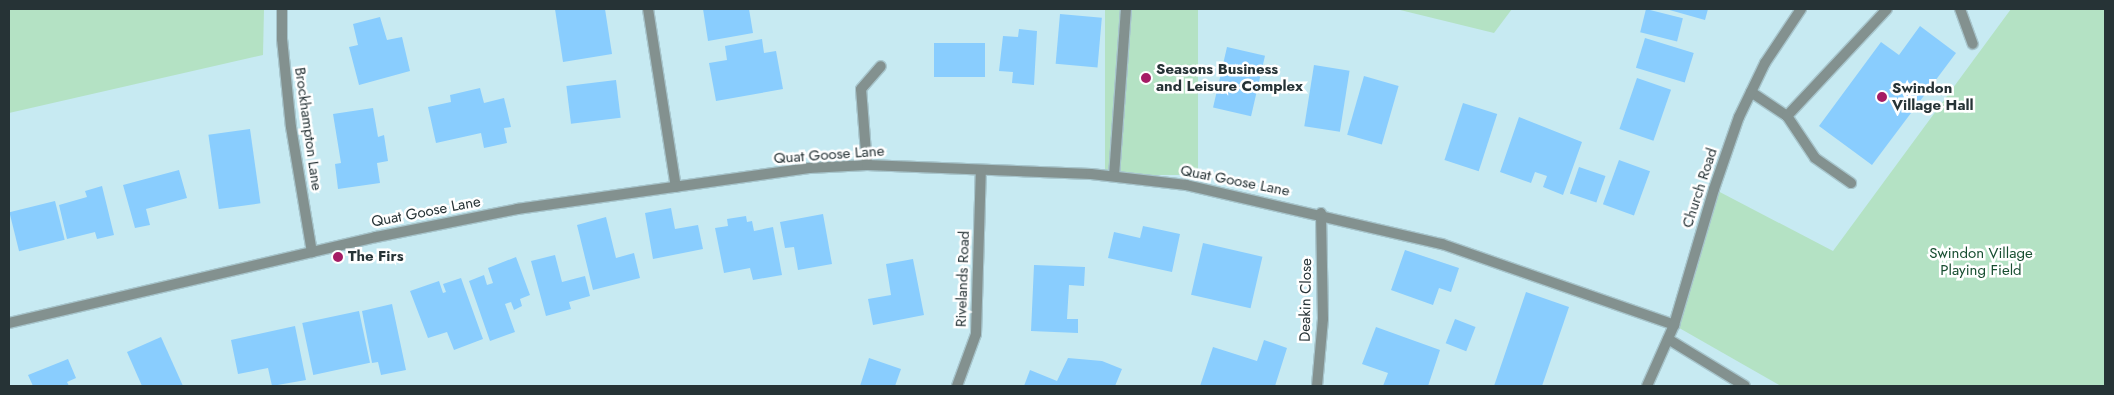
<!DOCTYPE html>
<style>
body{margin:0}
#map{position:relative;width:2114px;height:395px;overflow:hidden;background:#c7eaf2;font-family:Jost,sans-serif}
div>[style]{position:absolute}
.green>*{inset:0;background:#b4e2c4;transform-origin:0 0}
.building>*{inset:0;background:#89cdfe;transform-origin:0 0}
.roads{filter:drop-shadow(1px 0 #a7c5cc) drop-shadow(-1px 0 #a7c5cc) drop-shadow(0 1px #a7c5cc) drop-shadow(0 -1px #a7c5cc)}
.service>*{height:10px;margin:-5px;padding:0 5px;transform-origin:5px;border-radius:5px;background:#83918f}
.minor>*{height:10px;margin:-5px;padding:0 5px;transform-origin:5px;border-radius:5px;background:#83918f}
.tertiary>*{height:10px;margin:-5px;padding:0 5px;transform-origin:5px;border-radius:5px;background:#83918f}
.dots>*{width:14px;height:14px;translate:-50% -50%;box-sizing:border-box;border:2px solid #fff;border-radius:50%}
span{translate:-50% -50%;white-space:nowrap;text-align:center;line-height:1.15;-webkit-text-stroke:5px #fff;paint-order:stroke}
.poi-label{font-size:15px;color:#263336;font-weight:700}
.left{translate:0 -50%;text-align:left}
.street-label{font-size:15px;color:#263336}
.park-label{font-size:15px;color:#184e31}
.frame{position:absolute;inset:0;border:10px solid #263336;pointer-events:none}
</style>
<div id="map">
<div class="green">
<i style="clip-path:polygon(9px 9px,264px 9px,263px 55px,9px 113px)"></i>
<i style="left:1105px;top:9px;width:93px;height:166px"></i>
<i style="clip-path:polygon(1396px 9px,1512px 9px,1494px 33px)"></i>
<i style="clip-path:polygon(2011px 9px,2105px 9px,2105px 386px,1781px 386px,1674px 325px,1714px 189px,1833px 251px)"></i>
</div>
<div class="building">
<i style="clip-path:polygon(555px 9px,605px 9px,612px 54px,563px 62px)"></i>
<i style="clip-path:polygon(703px 9px,749px 9px,753px 33px,708px 41px)"></i>
<i style="left:1646px;top:9px;width:38px;height:24px;rotate:14deg"></i>
<i style="clip-path:polygon(1666px 9px,1708px 9px,1705px 20px)"></i>
<i style="left:1060px;top:14px;width:42px;height:50px;rotate:5deg"></i>
<i style="clip-path:polygon(380px 17px,387px 40px,402px 37px,410px 71px,359px 85px,349px 47px,358px 45px,353px 24px)"></i>
<i style="clip-path:polygon(1920px 26px,1956px 53px,1872px 165px,1819px 126px,1881px 42px,1899px 55px)"></i>
<i style="clip-path:polygon(1019px 29px,1037px 31px,1034px 85px,1012px 83px,1013px 72px,999px 71px,1003px 36px,1018px 37px)"></i>
<i style="left:1645px;top:38px;width:51px;height:31px;rotate:17deg"></i>
<i style="clip-path:polygon(762px 39px,764px 53px,776px 51px,783px 89px,716px 101px,709px 63px,727px 60px,725px 46px)"></i>
<i style="left:934px;top:43px;width:51px;height:34px"></i>
<i style="left:1227px;top:47px;width:39px;height:62px;rotate:13deg"></i>
<i style="left:1314px;top:65px;width:36px;height:62px;rotate:9deg"></i>
<i style="left:1364px;top:76px;width:36px;height:61px;rotate:16deg"></i>
<i style="left:1637px;top:78px;width:36px;height:54px;rotate:19deg"></i>
<i style="left:616px;top:80px;width:38px;height:50px;rotate:83deg"></i>
<i style="clip-path:polygon(480px 88px,484px 103px,504px 98px,511px 127px,504px 128px,507px 143px,484px 148px,481px 133px,436px 143px,428px 107px,451px 102px,450px 95px)"></i>
<i style="left:1463px;top:103px;width:36px;height:60px;rotate:18deg"></i>
<i style="clip-path:polygon(373px 108px,378px 137px,384px 135px,388px 161px,377px 163px,380px 183px,338px 189px,335px 164px,341px 163px,333px 114px)"></i>
<i style="clip-path:polygon(1519px 117px,1582px 142px,1563px 195px,1543px 187px,1547px 176px,1535px 172px,1531px 183px,1500px 172px)"></i>
<i style="left:250px;top:129px;width:75px;height:42px;rotate:82deg"></i>
<i style="left:1619px;top:160px;width:33px;height:47px;rotate:20deg"></i>
<i style="left:1579px;top:167px;width:28px;height:28px;rotate:19deg"></i>
<i style="clip-path:polygon(179px 170px,187px 198px,146px 209px,150px 225px,135px 228px,123px 185px)"></i>
<i style="clip-path:polygon(102px 186px,114px 235px,97px 239px,95px 232px,67px 239px,59px 205px,87px 197px,85px 191px)"></i>
<i style="left:55px;top:201px;width:40px;height:47px;rotate:76deg"></i>
<i style="clip-path:polygon(671px 208px,675px 229px,698px 225px,703px 249px,653px 259px,645px 213px)"></i>
<i style="clip-path:polygon(823px 214px,832px 264px,798px 270px,794px 247px,785px 248px,780px 222px)"></i>
<i style="clip-path:polygon(746px 216px,747px 222px,752px 221px,754px 231px,773px 227px,782px 275px,753px 280px,750px 268px,724px 273px,715px 228px,728px 226px,727px 219px)"></i>
<i style="clip-path:polygon(606px 217px,616px 258px,634px 253px,640px 278px,593px 290px,577px 225px)"></i>
<i style="clip-path:polygon(1143px 226px,1180px 234px,1172px 272px,1108px 258px,1114px 232px,1140px 238px)"></i>
<i style="left:1203px;top:243px;width:61px;height:53px;rotate:13deg"></i>
<i style="clip-path:polygon(1405px 250px,1459px 268px,1451px 292px,1439px 288px,1433px 305px,1391px 290px)"></i>
<i style="clip-path:polygon(555px 255px,562px 282px,585px 276px,590px 296px,569px 302px,571px 309px,546px 316px,531px 261px)"></i>
<i style="clip-path:polygon(516px 257px,530px 295px,520px 299px,522px 306px,514px 310px,511px 302px,505px 304px,515px 332px,490px 341px,469px 281px,484px 275px,487px 285px,493px 283px,488px 268px)"></i>
<i style="clip-path:polygon(913px 259px,924px 315px,873px 325px,868px 299px,891px 295px,886px 264px)"></i>
<i style="clip-path:polygon(1034px 265px,1085px 267px,1084px 286px,1069px 285px,1067px 319px,1078px 319px,1078px 333px,1031px 331px)"></i>
<i style="clip-path:polygon(461px 278px,483px 339px,454px 350px,447px 332px,428px 338px,410px 291px,439px 281px,443px 293px,446px 292px,443px 284px)"></i>
<i style="clip-path:polygon(1526px 292px,1569px 307px,1542px 386px,1494px 386px)"></i>
<i style="clip-path:polygon(392px 304px,406px 370px,381px 375px,378px 362px,372px 363px,362px 311px)"></i>
<i style="left:359px;top:311px;width:53px;height:58px;rotate:78deg"></i>
<i style="left:1455px;top:319px;width:22px;height:26px;rotate:21deg"></i>
<i style="clip-path:polygon(295px 326px,306px 380px,272px 386px,268px 368px,238px 374px,231px 340px)"></i>
<i style="clip-path:polygon(1376px 327px,1440px 350px,1428px 386px,1383px 386px,1388px 373px,1362px 364px)"></i>
<i style="clip-path:polygon(161px 337px,183px 386px,142px 386px,127px 352px)"></i>
<i style="clip-path:polygon(1264px 340px,1287px 348px,1275px 386px,1200px 386px,1213px 347px,1257px 361px)"></i>
<i style="clip-path:polygon(869px 358px,901px 369px,895px 386px,860px 386px)"></i>
<i style="clip-path:polygon(1068px 358px,1102px 361px,1122px 369px,1115px 386px,1024px 386px,1030px 370px,1057px 381px)"></i>
<i style="clip-path:polygon(68px 359px,76px 378px,67px 382px,69px 386px,33px 386px,28px 375px)"></i>
</div>
<div class="roads">
<div class="service">
<i style="left:1960px;top:9px;width:37px;rotate:70deg"></i>
<i style="left:1751px;top:92px;width:43px;rotate:33.7deg"></i>
<i style="left:1787px;top:116px;width:50px;rotate:56.3deg"></i>
<i style="left:1815px;top:158px;width:44px;rotate:34.8deg"></i>
<i style="left:1787px;top:116px;width:146px;rotate:-46.9deg"></i>
<i style="left:1114px;top:176px;width:167px;rotate:-85.9deg"></i>
</div>
<div class="minor">
<i style="left:282px;top:9px;width:30px;rotate:90deg"></i>
<i style="left:282px;top:39px;width:88px;rotate:84.2deg"></i>
<i style="left:291px;top:127px;width:127px;rotate:80.5deg"></i>
<i style="left:648px;top:9px;width:180px;rotate:81.1deg"></i>
<i style="left:867px;top:165px;width:76px;rotate:-94.5deg"></i>
<i style="left:861px;top:89px;width:30px;rotate:-49deg"></i>
<i style="left:9px;top:323px;width:377px;rotate:-13.2deg"></i>
<i style="left:376px;top:237px;width:144px;rotate:-11.2deg"></i>
<i style="left:517px;top:209px;width:295px;rotate:-8deg"></i>
<i style="left:809px;top:168px;width:58px;rotate:-3deg"></i>
<i style="left:867px;top:165px;width:224px;rotate:2.3deg"></i>
<i style="left:1091px;top:174px;width:96px;rotate:6.6deg"></i>
<i style="left:1186px;top:185px;width:263px;rotate:13deg"></i>
<i style="left:1442px;top:244px;width:246px;rotate:19.2deg"></i>
<i style="left:1668px;top:339px;width:90px;rotate:31.4deg"></i>
<i style="left:957px;top:386px;width:55px;rotate:-69.9deg"></i>
<i style="left:976px;top:334px;width:164px;rotate:-88.3deg"></i>
<i style="left:1317px;top:386px;width:67px;rotate:-84.9deg"></i>
<i style="left:1323px;top:319px;width:106px;rotate:-91.1deg"></i>
</div>
<div class="tertiary">
<i style="left:1647px;top:386px;width:67px;rotate:-66.1deg"></i>
<i style="left:1674px;top:325px;width:142px;rotate:-73.6deg"></i>
<i style="left:1714px;top:189px;width:76px;rotate:-70.9deg"></i>
<i style="left:1739px;top:117px;width:60px;rotate:-64.3deg"></i>
<i style="left:1765px;top:63px;width:65px;rotate:-56.3deg"></i>
</div>
</div>
<div class="dots">
<i style="left:1146px;top:78px;background:#a51c65"></i>
<i style="left:1882px;top:97px;background:#a51c65"></i>
<i style="left:338px;top:257px;background:#a51c65"></i>
</div>
<div class="poi-label">
<span class="left" style="left:1156px;top:78px">Seasons Business<br>and Leisure Complex</span>
<span class="left" style="left:1892px;top:97px">Swindon<br>Village Hall</span>
<span class="left" style="left:348px;top:257px">The Firs</span>
</div>
<div class="street-label">
<span style="left:308px;top:129px;rotate:82deg">Brockhampton Lane</span>
<span style="left:829px;top:155px;rotate:-4deg">Quat Goose Lane</span>
<span style="left:1235px;top:181px;rotate:11deg">Quat Goose Lane</span>
<span style="left:1700px;top:188px;rotate:-72deg">Church Road</span>
<span style="left:426px;top:212px;rotate:-11deg">Quat Goose Lane</span>
<span style="left:963px;top:279px;rotate:-88deg">Rivelands Road</span>
<span style="left:1306px;top:300px;rotate:-89deg">Deakin Close</span>
</div>
<div class="park-label">
<span style="left:1981px;top:262px">Swindon Village<br>Playing Field</span>
</div>
<div class="frame"></div>
</div>
